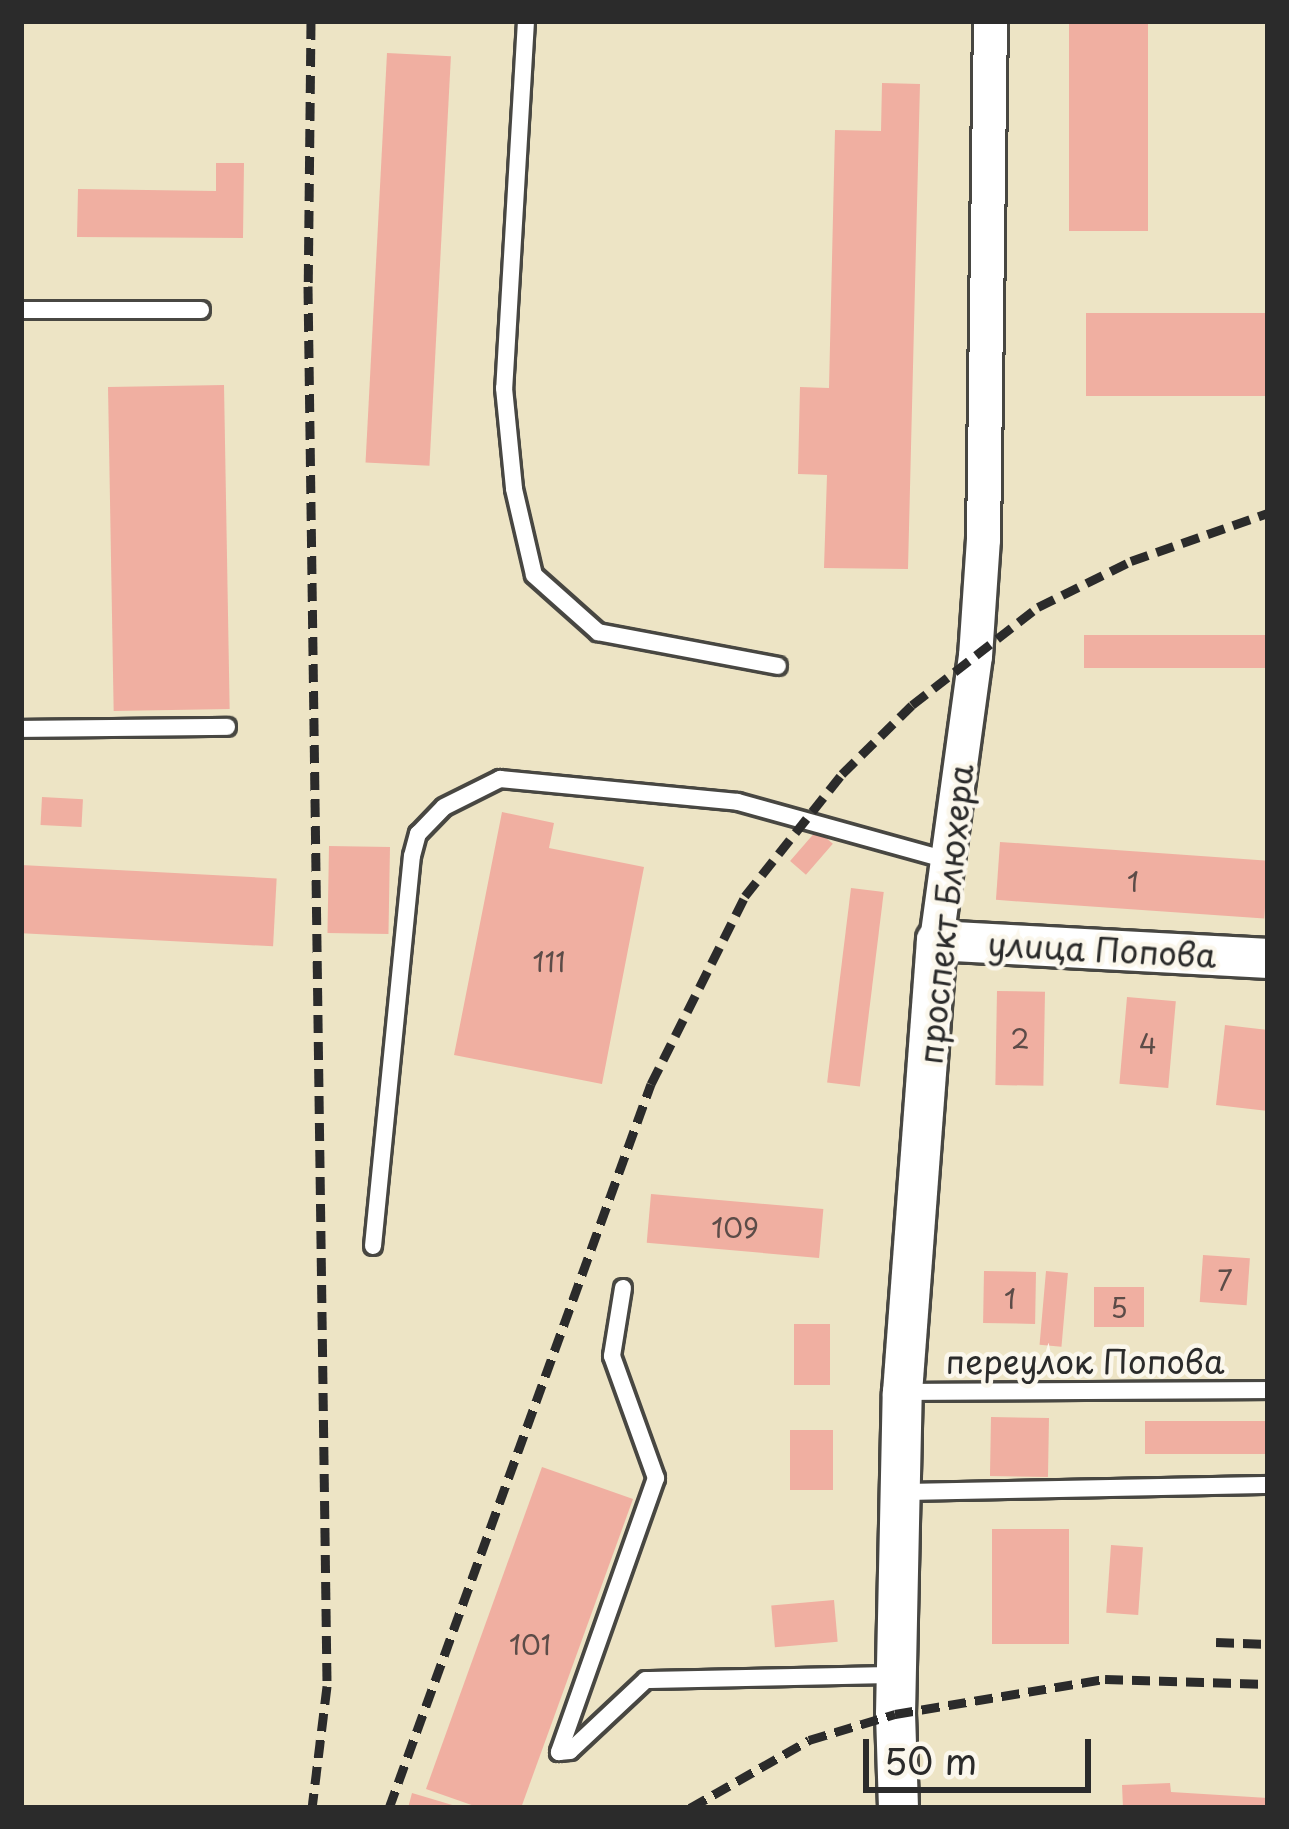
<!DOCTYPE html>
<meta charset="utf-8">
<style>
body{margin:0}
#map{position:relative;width:1289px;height:1829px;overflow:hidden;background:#ede4c5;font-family:"Playpen Sans",sans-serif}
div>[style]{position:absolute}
.building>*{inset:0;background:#f0afa1;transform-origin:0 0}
.roads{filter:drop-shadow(3px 0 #484742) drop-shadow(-3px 0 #484742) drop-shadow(0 3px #484742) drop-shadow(0 -3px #484742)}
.service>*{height:16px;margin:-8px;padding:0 8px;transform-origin:8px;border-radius:8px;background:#fff}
.minor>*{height:33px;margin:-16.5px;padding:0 16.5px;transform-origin:16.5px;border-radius:16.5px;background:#fff}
.tertiary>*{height:39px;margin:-19.5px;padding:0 19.5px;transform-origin:19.5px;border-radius:19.5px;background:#fff}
.rail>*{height:9px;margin-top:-4.5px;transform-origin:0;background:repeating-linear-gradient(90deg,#2b2b2b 0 18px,transparent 0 27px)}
span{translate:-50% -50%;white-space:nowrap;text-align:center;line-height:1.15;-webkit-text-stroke:9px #fbf7ec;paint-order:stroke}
.number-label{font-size:27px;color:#5c4c48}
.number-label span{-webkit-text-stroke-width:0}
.street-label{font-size:33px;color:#2b2b2b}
.frame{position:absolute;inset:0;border:24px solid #2b2b2b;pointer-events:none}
.scale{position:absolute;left:863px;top:1739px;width:228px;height:54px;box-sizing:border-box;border:6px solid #2b2b2b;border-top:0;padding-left:15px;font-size:36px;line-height:42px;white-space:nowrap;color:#2b2b2b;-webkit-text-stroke:9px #fbf7ec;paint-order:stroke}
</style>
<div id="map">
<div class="building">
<i style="left:1069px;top:21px;width:79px;height:210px"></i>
<i style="left:387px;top:53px;width:64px;height:410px;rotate:3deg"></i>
<i style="clip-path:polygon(882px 83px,920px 84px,908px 569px,824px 568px,827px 475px,798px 474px,800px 387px,829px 388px,835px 130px,881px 131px)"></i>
<i style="clip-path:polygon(216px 163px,244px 163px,243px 238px,77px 237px,78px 189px,216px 191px)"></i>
<i style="left:1268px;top:313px;width:83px;height:182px;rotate:90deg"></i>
<i style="left:224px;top:385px;width:324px;height:116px;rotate:89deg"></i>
<i style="left:1268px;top:635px;width:33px;height:184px;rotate:90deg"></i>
<i style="left:42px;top:797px;width:41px;height:28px;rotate:3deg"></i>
<i style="clip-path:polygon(502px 812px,554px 823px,549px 848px,644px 867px,602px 1084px,454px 1055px)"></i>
<i style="left:817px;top:830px;width:21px;height:41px;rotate:41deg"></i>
<i style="left:1000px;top:842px;width:269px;height:58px;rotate:4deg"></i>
<i style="left:329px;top:846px;width:61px;height:87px;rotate:1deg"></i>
<i style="left:21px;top:865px;width:256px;height:68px;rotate:3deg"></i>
<i style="left:851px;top:888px;width:33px;height:196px;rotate:7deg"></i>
<i style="left:997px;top:991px;width:48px;height:94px;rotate:1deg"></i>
<i style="left:1127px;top:997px;width:49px;height:87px;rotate:5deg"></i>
<i style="clip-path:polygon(1225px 1025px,1268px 1030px,1268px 1111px,1216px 1105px)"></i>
<i style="left:651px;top:1194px;width:173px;height:49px;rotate:5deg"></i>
<i style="left:1203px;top:1255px;width:47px;height:47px;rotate:4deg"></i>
<i style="left:984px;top:1271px;width:52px;height:52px;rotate:1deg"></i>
<i style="left:1046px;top:1271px;width:22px;height:74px;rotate:5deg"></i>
<i style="left:1094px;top:1287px;width:50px;height:40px"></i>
<i style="left:794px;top:1324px;width:36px;height:61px"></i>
<i style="left:991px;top:1417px;width:58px;height:59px;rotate:1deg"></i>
<i style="left:1145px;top:1421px;width:123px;height:33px"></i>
<i style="left:790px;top:1430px;width:43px;height:60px"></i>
<i style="clip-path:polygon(542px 1467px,633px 1499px,521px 1808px,480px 1808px,426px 1789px)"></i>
<i style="left:1069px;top:1529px;width:115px;height:77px;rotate:90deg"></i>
<i style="left:1111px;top:1545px;width:32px;height:68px;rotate:4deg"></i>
<i style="left:834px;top:1600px;width:42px;height:63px;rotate:85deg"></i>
<i style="clip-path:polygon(1170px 1783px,1171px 1792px,1268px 1798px,1268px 1808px,1123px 1808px,1122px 1785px)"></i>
<i style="clip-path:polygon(412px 1793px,459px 1807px,459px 1808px,408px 1808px)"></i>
</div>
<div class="roads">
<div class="service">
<i style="left:526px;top:21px;width:368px;rotate:93.4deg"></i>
<i style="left:504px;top:388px;width:101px;rotate:84.3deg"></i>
<i style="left:514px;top:489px;width:88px;rotate:76.9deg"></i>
<i style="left:534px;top:575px;width:86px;rotate:41.7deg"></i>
<i style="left:598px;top:632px;width:183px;rotate:10.7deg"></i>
<i style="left:21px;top:310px;width:180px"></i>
<i style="left:21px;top:729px;width:206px;rotate:-0.6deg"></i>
<i style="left:373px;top:1246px;width:392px;rotate:-84.3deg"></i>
<i style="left:412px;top:856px;width:23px;rotate:-75deg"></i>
<i style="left:418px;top:834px;width:37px;rotate:-46deg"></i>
<i style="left:444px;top:807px;width:63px;rotate:-26.6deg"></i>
<i style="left:500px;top:779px;width:239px;rotate:5.5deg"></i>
<i style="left:738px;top:802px;width:217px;rotate:15.5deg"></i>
<i style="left:623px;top:1288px;width:69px;rotate:99.2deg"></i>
<i style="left:612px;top:1356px;width:130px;rotate:70.2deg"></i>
<i style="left:656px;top:1478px;width:291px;rotate:109.5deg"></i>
<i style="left:559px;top:1752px;width:11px;rotate:-5deg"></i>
<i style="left:570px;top:1751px;width:104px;rotate:-43.1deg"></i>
<i style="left:646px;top:1680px;width:248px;rotate:-1.2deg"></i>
<i style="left:903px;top:1392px;width:365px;rotate:-0.3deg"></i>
<i style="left:901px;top:1492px;width:367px;rotate:-1.1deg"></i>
</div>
<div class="minor">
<i style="left:936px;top:940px;width:287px;rotate:-82.2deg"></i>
<i style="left:975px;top:656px;width:117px;rotate:-86.1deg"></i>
<i style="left:983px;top:539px;width:518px;rotate:-89.23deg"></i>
</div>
<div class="tertiary">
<i style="left:898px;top:1808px;width:94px;rotate:-91.8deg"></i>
<i style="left:895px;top:1714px;width:322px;rotate:-88.8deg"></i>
<i style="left:902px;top:1392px;width:453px;rotate:-85.7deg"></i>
<i style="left:936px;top:940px;width:332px;rotate:3.1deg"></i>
</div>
</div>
<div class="rail">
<i style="left:311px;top:21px;width:265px;rotate:90.6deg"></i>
<i style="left:308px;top:286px;width:1400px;rotate:89.22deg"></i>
<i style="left:327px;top:1686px;width:123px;rotate:97deg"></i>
<i style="left:1216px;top:1642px;width:52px;rotate:2.2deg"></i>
<i style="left:389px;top:1808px;width:770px;rotate:-70.11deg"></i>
<i style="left:651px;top:1084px;width:210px;rotate:-63.4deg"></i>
<i style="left:745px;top:896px;width:156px;rotate:-51.5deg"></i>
<i style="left:842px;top:774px;width:98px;rotate:-44.6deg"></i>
<i style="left:912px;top:705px;width:160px;rotate:-37.9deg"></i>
<i style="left:1038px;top:607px;width:104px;rotate:-26.3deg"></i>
<i style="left:1131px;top:561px;width:145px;rotate:-19.3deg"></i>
<i style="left:690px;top:1808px;width:137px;rotate:-29.7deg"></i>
<i style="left:809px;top:1740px;width:90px;rotate:-16.8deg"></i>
<i style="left:895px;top:1714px;width:213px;rotate:-9.5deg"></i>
<i style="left:1105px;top:1679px;width:163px;rotate:1.8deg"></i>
</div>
<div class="number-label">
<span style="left:1133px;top:881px">1</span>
<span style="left:549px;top:961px">111</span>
<span style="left:1020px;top:1038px">2</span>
<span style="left:1148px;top:1043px">4</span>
<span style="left:735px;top:1227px">109</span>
<span style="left:1225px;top:1280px">7</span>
<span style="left:1010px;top:1298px">1</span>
<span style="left:1119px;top:1307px">5</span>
<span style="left:530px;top:1644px">101</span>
</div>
<div class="street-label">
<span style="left:945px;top:914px;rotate:-84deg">проспект Блюхера</span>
<span style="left:1102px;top:949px;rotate:3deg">улица Попова</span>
<span style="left:1085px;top:1361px">переулок Попова</span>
</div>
<div class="frame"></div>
<div class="scale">50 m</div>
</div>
